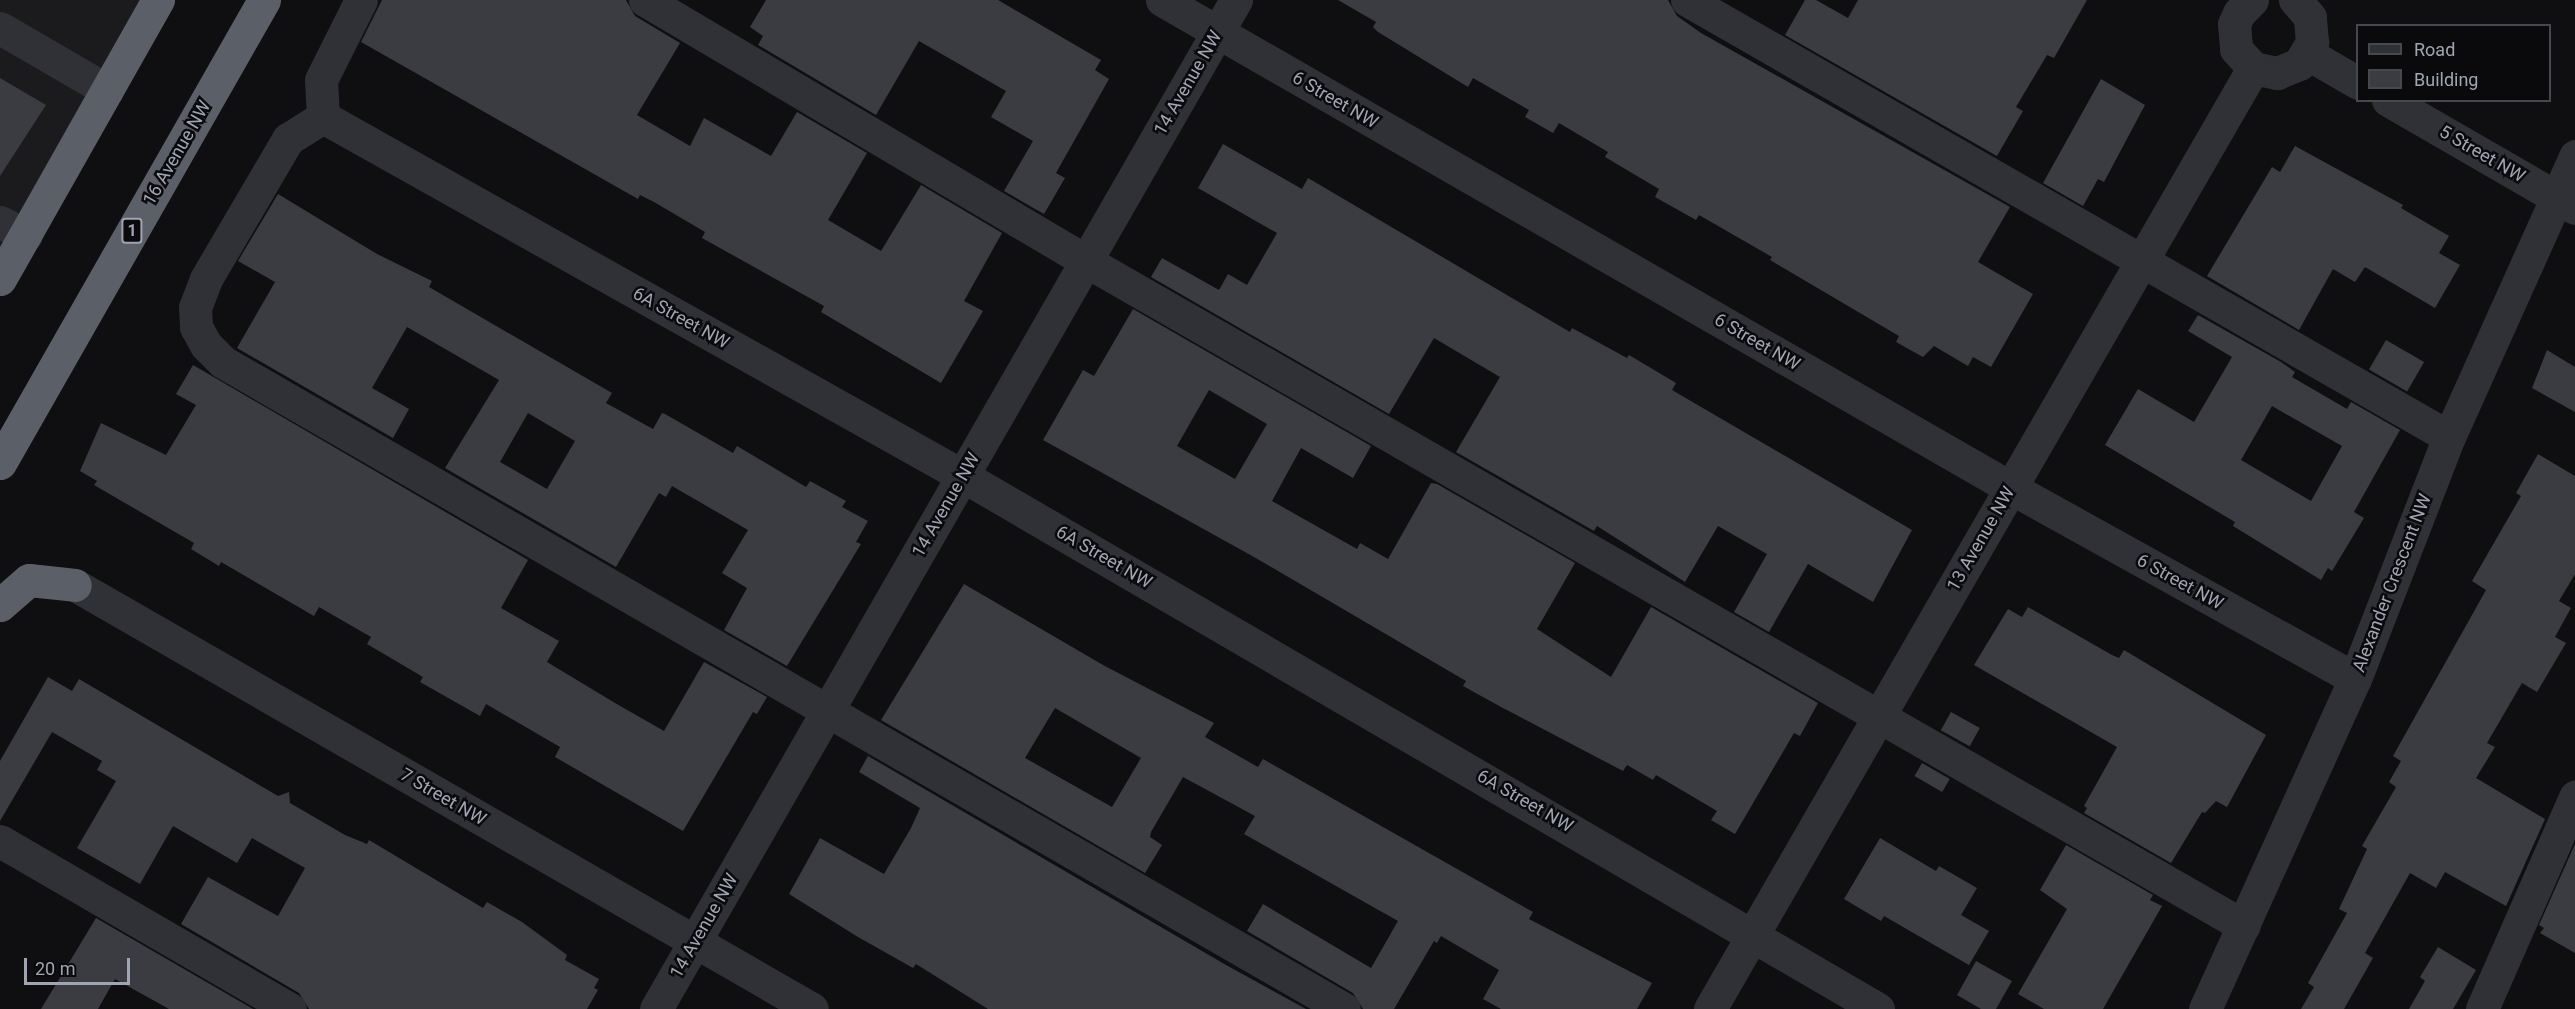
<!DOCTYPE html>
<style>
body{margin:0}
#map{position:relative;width:2575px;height:1009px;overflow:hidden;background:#0f0f11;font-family:Roboto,sans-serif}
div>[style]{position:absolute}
.built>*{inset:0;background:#1b1b1e}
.building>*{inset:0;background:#3b3c41;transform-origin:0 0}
.minor>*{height:33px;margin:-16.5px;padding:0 16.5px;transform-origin:16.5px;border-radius:16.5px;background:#303136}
.highway>*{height:33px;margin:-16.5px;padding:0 16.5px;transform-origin:16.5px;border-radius:16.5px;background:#5b5f68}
span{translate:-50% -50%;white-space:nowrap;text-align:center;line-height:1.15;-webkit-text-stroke:5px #0a0a0c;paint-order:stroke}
.shield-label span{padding:2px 4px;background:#0a0a0c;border:2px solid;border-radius:4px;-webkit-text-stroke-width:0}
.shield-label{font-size:16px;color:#9fa5b3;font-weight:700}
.street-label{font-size:18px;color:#9fa5b3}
.legend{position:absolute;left:2356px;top:24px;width:195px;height:78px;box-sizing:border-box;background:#0a0a0c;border:2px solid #46484f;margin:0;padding:8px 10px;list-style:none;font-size:18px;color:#9fa5b3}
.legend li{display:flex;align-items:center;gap:12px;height:30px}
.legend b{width:30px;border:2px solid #46484f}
.scale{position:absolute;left:24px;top:958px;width:106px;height:27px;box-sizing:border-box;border:3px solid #9fa5b3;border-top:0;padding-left:8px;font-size:18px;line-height:21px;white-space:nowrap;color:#9fa5b3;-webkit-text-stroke:4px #0a0a0c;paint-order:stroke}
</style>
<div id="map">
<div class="built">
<i style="clip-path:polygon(0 0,158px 0,0 279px)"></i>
</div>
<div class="building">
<i style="clip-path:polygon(382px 0,626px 0,635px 16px,680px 43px,637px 115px,690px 146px,704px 118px,771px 156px,797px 112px,867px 153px,828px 220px,881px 251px,921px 185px,1002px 233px,964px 301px,983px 311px,941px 383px,821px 312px,824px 306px,702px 238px,705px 232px,654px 202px,640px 195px,638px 199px,361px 42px)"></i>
<i style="clip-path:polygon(766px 0,998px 0,1101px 60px,1095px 70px,1109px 79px,1056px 173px,1065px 178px,1044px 214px,1004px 191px,1033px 141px,991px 117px,1006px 91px,919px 41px,876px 115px,758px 45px,763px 36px,750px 27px)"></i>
<i style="clip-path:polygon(1338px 0,1668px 0,1677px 16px,1701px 33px,2010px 207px,1978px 262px,2033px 294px,1991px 367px,1973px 357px,1968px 366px,1934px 346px,1923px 357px,1896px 342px,1899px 336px,1770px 260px,1772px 257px,1699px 215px,1696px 220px,1655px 197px,1659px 189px,1605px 157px,1608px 152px,1559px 123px,1553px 133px,1525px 117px,1529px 110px,1473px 78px,1468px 87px,1378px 32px,1373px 27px,1376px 22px)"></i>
<i style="clip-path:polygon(1805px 0,1816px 0,1848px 18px,1858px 0,2087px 0,2054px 58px,2047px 55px,2016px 107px,2023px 111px,1997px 156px,1785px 35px)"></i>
<i style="clip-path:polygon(0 78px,46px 105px,0 176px)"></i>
<i style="clip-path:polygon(2101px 79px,2145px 105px,2104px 182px,2098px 179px,2083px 206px,2043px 183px)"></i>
<i style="clip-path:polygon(1223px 144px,1302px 189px,1308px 178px,1570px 332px,1572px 328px,1627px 358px,1629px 355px,1676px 383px,1672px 390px,1912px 530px,1873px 602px,1808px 564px,1769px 632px,1734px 612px,1767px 554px,1718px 526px,1685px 582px,1597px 526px,1594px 531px,1456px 452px,1500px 377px,1434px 338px,1389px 414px,1151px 277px,1162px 258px,1219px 290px,1228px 274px,1247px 285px,1277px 233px,1198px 188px)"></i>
<i style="clip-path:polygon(2295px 146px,2403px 205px,2401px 208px,2449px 236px,2439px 253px,2460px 265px,2435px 308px,2365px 267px,2355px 282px,2333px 269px,2299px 330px,2207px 276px,2272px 167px,2280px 172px)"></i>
<i style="clip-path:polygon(evenodd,278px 194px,377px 254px,432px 281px,429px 287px,612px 393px,606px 403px,653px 429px,662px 413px,665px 414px,733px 453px,737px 446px,806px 487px,810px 481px,846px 501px,842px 507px,868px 521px,856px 542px,861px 544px,787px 666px,724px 630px,747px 588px,722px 573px,748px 530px,672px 486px,666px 497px,659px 493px,616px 567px,445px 468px,499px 380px,407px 327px,372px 388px,409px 409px,393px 438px,237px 348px,275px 282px,238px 261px,278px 194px,528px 413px,575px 441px,547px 489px,500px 462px,528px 413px)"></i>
<i style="clip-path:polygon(evenodd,1133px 309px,1371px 446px,1353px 478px,1301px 448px,1272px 501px,1357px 549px,1360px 543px,1388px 559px,1431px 483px,1437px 484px,1575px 563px,1537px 629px,1611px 677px,1651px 607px,1818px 703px,1800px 736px,1794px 733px,1735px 834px,1711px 820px,1717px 811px,1656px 775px,1653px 780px,1627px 765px,1623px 771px,1501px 707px,1463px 686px,1466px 681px,1254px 557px,1043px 440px,1083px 370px,1094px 376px,1133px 309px,1209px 390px,1267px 424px,1235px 479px,1177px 446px,1209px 390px)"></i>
<i style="clip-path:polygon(evenodd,2198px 315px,2281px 362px,2295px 372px,2292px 377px,2347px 409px,2351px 402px,2400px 430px,2354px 512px,2364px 518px,2332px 571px,2328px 568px,2321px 580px,2233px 526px,2235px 522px,2105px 445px,2138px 389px,2194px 422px,2232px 357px,2188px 331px,2198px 315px,2272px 406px,2342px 446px,2311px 501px,2241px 460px,2272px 406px)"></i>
<i style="left:2386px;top:340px;width:44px;height:34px;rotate:30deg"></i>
<i style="clip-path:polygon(2547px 350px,2575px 367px,2575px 412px,2532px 388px)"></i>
<i style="clip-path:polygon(193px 365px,528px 560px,501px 608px,559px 641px,547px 662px,615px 703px,664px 731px,704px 662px,767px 697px,757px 714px,753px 712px,683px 831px,555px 757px,560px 747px,486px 704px,480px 716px,420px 682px,423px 677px,367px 644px,371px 637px,319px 607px,314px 616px,221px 562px,219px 566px,191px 549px,194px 543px,94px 485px,97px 481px,80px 471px,101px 423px,166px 455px,196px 405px,176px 394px)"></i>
<i style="clip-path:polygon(2538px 454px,2575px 476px,2575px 574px,2559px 601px,2571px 608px,2555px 637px,2566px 643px,2537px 692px,2522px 683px,2487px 743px,2495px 747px,2476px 778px,2545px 819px,2506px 906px,2445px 872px,2436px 888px,2410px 873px,2365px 953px,2373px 958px,2344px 1009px,2301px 1009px,2314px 987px,2308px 983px,2347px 913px,2339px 909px,2367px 849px,2362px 846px,2396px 787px,2389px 782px,2401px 761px,2393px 756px,2486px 590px,2472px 581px,2521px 496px,2516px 493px)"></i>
<i style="clip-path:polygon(evenodd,964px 584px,1103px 665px,1214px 723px,1205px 737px,1258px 767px,1263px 759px,1533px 912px,1529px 919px,1652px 983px,1637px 1009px,1501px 1009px,1483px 999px,1499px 970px,1441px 936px,1437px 943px,1434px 941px,1394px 1009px,1363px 1009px,1353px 993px,1247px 931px,1263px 904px,1371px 968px,1398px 921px,1244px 834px,1255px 816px,1183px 777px,1151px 832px,1150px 837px,1162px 845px,1145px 873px,881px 720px,964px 584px,1055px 708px,1141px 758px,1112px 807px,1025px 758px,1055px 708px)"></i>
<i style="clip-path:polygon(2028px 607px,2112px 655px,2119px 658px,2124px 650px,2266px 735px,2227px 807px,2216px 801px,2205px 813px,2202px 812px,2171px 863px,2084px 813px,2087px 808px,2084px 806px,2117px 747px,1974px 665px,2008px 609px,2022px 617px)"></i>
<i style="clip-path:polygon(48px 677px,72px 691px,79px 679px,278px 796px,289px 792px,290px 803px,345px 835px,367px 844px,369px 840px,483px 908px,487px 902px,522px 922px,567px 955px,565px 960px,599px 979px,594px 988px,598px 990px,587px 1009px,309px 1009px,299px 993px,181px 924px,208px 877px,278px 916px,305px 868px,252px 838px,237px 863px,173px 826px,140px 884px,77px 848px,116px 781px,97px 770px,102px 761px,52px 732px,0 821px,0 761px)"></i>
<i style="left:1951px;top:712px;width:33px;height:21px;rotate:29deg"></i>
<i style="clip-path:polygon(868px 756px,1226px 965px,1306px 1009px,988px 1009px,916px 964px,913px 968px,858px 937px,789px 894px,820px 838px,884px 874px,911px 828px,920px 808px,859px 772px)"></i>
<i style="left:1922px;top:763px;width:32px;height:15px;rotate:30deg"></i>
<i style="clip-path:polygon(1880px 838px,1936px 871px,1939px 866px,1977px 888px,1961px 915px,1989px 931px,1969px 965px,1884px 916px,1881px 921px,1844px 899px)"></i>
<i style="clip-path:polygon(2575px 844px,2575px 953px,2540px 933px,2544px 928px,2539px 925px)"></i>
<i style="clip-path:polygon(2066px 845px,2153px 895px,2150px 900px,2162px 906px,2103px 1009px,2044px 1009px,2018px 994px,2067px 909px,2040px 890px)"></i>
<i style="clip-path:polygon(96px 918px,253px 1009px,169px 1009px,115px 979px,98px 1009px,41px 1009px)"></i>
<i style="clip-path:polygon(2438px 947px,2476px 970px,2453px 1009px,2409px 1009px,2425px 981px,2420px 977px)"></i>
<i style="clip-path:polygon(1976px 961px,2012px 981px,1996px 1009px,1981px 1009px,1957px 995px)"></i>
</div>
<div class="minor">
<i style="left:645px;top:0;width:512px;rotate:30.62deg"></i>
<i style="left:1086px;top:261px;width:1335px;rotate:29.87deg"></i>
<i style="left:1162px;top:0;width:979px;rotate:29.89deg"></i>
<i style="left:2011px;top:488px;width:393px;rotate:29deg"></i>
<i style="left:1687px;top:0;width:878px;rotate:29.83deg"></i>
<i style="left:2252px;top:0;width:18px;rotate:135deg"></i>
<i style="left:2239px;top:13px;width:12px;rotate:114deg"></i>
<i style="left:2234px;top:24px;width:25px;rotate:85deg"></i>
<i style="left:2236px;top:49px;width:25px;rotate:48deg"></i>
<i style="left:2253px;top:68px;width:25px;rotate:12deg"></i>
<i style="left:2277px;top:73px;width:24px;rotate:-22deg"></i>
<i style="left:2299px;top:64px;width:26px;rotate:-59deg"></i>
<i style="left:2312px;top:42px;width:25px;rotate:-95deg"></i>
<i style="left:2310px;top:17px;width:23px;rotate:-131deg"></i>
<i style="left:0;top:28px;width:124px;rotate:30.1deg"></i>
<i style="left:2308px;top:54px;width:58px;rotate:30.1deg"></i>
<i style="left:2388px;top:100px;width:216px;rotate:30deg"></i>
<i style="left:323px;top:117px;width:734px;rotate:29.29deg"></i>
<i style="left:963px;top:476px;width:1059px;rotate:30.22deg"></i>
<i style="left:323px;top:117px;width:41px;rotate:147.8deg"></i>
<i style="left:288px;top:139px;width:162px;rotate:120.4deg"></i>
<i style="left:206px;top:279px;width:30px;rotate:111deg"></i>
<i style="left:195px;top:307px;width:20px;rotate:87deg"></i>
<i style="left:196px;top:327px;width:21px;rotate:61deg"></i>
<i style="left:206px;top:345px;width:24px;rotate:45deg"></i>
<i style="left:223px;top:362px;width:1294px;rotate:29.99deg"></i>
<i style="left:323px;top:117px;width:37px;rotate:-93deg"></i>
<i style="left:321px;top:80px;width:89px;rotate:-63.4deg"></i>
<i style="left:0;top:222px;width:29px;rotate:27deg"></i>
<i style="left:75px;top:585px;width:850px;rotate:29.91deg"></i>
<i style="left:0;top:841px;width:335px;rotate:30.1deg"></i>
<i style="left:656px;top:1009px;width:1164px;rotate:-60.11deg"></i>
<i style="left:1710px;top:1009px;width:1086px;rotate:-60.01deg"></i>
<i style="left:2205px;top:1009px;width:362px;rotate:-65.6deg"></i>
<i style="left:2355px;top:679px;width:260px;rotate:-68.8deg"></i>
<i style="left:2449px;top:437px;width:308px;rotate:-65.8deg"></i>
<i style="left:2482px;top:1009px;width:232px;rotate:-66.3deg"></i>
</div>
<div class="highway">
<i style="left:0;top:279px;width:321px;rotate:-60.5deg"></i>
<i style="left:0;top:463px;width:533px;rotate:-60.31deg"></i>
<i style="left:0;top:605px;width:38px;rotate:-41deg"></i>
<i style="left:29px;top:580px;width:46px;rotate:6.2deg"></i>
</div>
<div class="shield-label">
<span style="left:132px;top:231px">1</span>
</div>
<div class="street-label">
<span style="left:1188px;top:83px;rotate:-60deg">14 Avenue NW</span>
<span style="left:1335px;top:100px;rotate:30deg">6 Street NW</span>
<span style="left:177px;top:153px;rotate:-60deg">16 Avenue NW</span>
<span style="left:2482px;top:154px;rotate:30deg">5 Street NW</span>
<span style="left:681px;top:318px;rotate:29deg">6A Street NW</span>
<span style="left:1757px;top:342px;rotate:30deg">6 Street NW</span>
<span style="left:946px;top:505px;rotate:-60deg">14 Avenue NW</span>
<span style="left:1981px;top:539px;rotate:-60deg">13 Avenue NW</span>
<span style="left:1104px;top:557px;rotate:30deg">6A Street NW</span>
<span style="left:2180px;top:582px;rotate:29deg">6 Street NW</span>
<span style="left:2392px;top:583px;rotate:-69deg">Alexander Crescent NW</span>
<span style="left:443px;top:797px;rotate:30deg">7 Street NW</span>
<span style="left:1525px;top:801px;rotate:30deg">6A Street NW</span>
<span style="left:704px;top:926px;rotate:-60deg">14 Avenue NW</span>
</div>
<ul class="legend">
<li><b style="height:8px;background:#303136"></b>Road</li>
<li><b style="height:16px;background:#3b3c41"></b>Building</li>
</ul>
<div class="scale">20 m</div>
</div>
